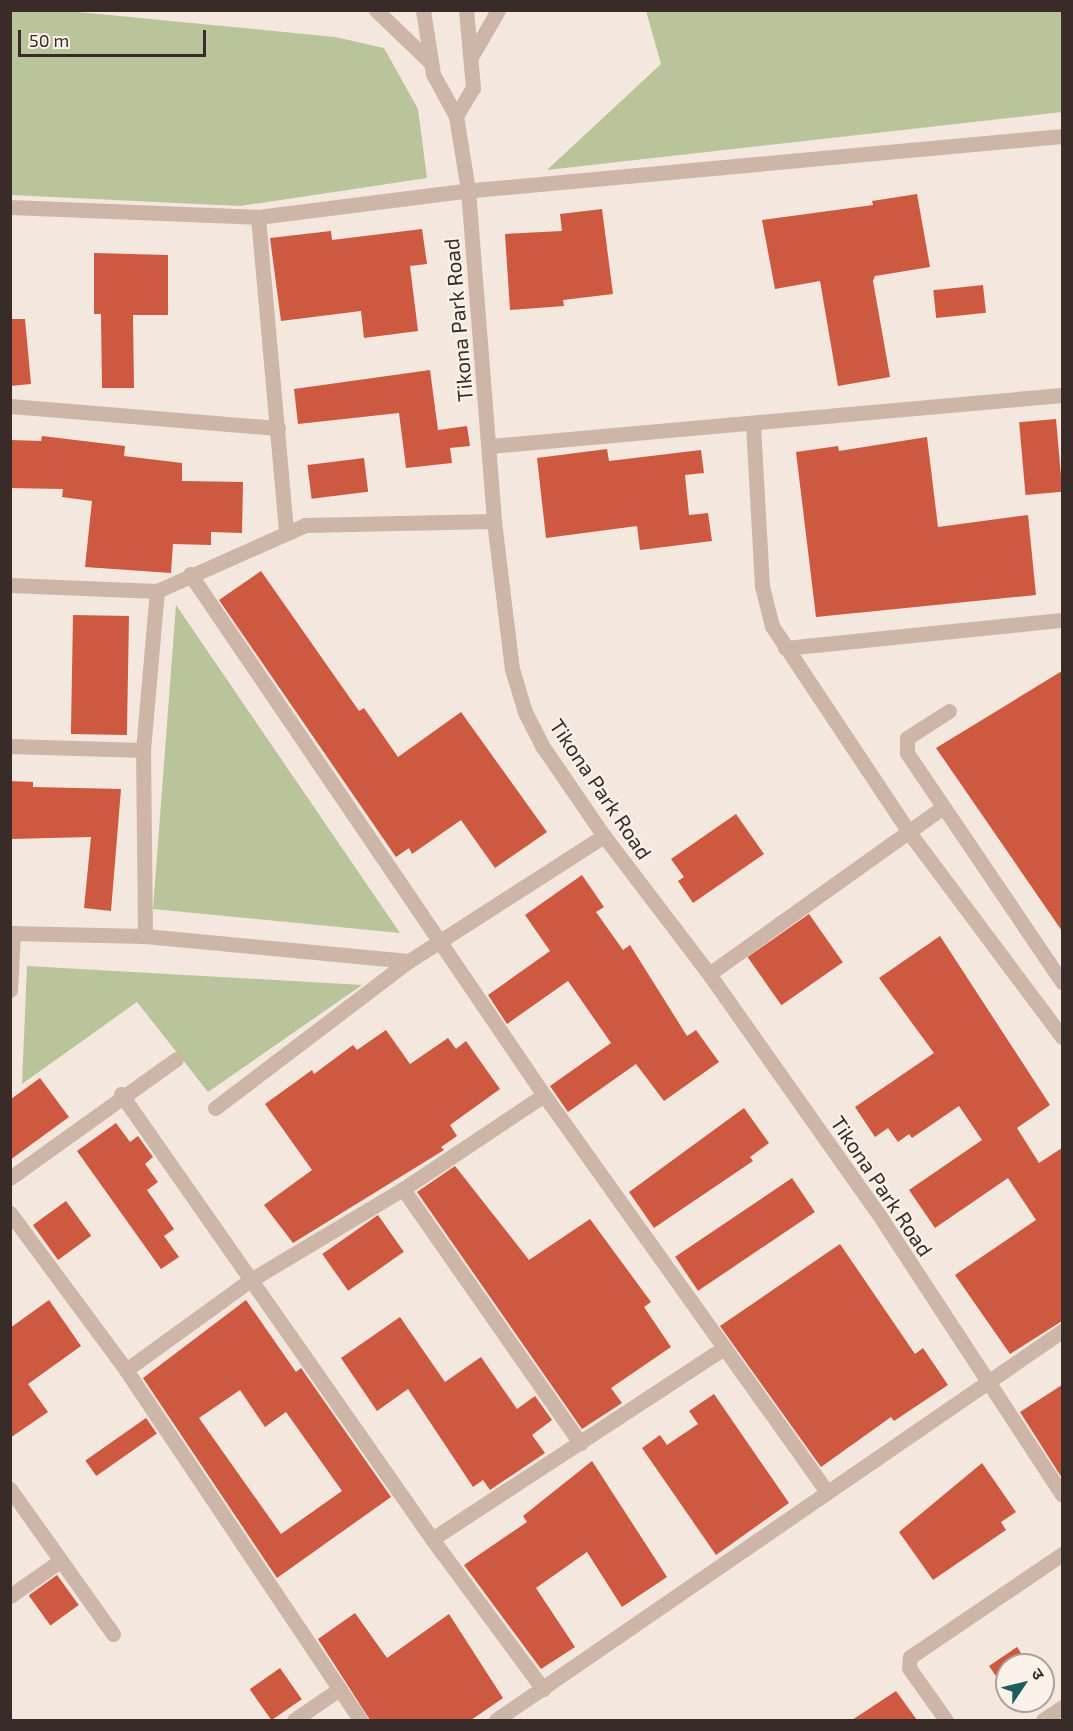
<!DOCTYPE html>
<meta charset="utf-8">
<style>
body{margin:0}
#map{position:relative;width:1073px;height:1731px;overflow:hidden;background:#f4e7dd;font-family:"Exo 2","Noto Sans Devanagari",sans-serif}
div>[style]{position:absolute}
.green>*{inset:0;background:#b9c49b}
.building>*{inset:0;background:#cd5941;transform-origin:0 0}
.minor>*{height:15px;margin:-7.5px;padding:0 7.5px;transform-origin:7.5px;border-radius:7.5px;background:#cdb6a7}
span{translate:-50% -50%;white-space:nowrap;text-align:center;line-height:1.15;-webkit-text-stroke:4.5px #fbf2ea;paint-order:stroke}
.street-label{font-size:21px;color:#392c28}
.frame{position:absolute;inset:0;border:12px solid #392c28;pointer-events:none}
.north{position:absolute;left:995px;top:1653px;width:60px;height:60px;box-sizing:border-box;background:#fbf2ea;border:2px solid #ada39c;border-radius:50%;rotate:55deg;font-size:16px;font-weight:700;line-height:24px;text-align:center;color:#392c28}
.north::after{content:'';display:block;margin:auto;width:21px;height:27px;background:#1b5e5d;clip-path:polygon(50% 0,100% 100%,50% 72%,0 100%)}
.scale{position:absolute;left:18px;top:30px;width:188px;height:27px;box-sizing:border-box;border:3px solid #392c28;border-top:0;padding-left:8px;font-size:18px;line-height:21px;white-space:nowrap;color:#392c28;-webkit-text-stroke:4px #fbf2ea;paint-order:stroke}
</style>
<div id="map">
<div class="green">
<i style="clip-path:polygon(10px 11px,68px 11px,335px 37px,384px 48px,418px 109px,427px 178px,240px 206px,11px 195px)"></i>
<i style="clip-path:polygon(646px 11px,1062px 11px,1062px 112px,547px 170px,661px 64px)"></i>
<i style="clip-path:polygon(176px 605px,400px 933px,153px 909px)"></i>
<i style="clip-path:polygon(27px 966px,362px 985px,208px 1092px,137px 1002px,22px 1084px)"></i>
</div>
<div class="building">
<i style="clip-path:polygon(917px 194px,930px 267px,875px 276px,873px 281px,890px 377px,838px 386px,820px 281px,775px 289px,762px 220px,873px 205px,872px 201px)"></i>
<i style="clip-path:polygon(602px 209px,613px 294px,563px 300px,564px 306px,510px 310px,505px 234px,562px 231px,560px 214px)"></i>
<i style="clip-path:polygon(422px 229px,427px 264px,410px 266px,418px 331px,364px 338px,361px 311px,281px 321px,270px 238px,331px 231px,332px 240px)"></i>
<i style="clip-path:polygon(94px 253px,168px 255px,168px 315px,133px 315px,134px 388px,102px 388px,101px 314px,94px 314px)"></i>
<i style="left:983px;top:285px;width:28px;height:50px;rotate:84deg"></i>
<i style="clip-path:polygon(10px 319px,25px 319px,31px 384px,10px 386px)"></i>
<i style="clip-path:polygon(430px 370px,438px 430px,467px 426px,470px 446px,450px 448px,452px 463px,406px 468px,399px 413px,298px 424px,294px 389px)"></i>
<i style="left:1056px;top:419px;width:73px;height:37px;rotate:85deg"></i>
<i style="clip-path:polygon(42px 436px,125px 446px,124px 456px,182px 463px,182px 481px,243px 482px,242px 533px,211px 532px,211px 545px,173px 544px,171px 573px,85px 567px,92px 501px,62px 497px,63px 489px,10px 488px,10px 440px,41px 441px)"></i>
<i style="clip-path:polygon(927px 437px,938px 527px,1028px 515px,1036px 595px,816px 617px,796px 452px,838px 446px,839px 451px)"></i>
<i style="clip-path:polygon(607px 449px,609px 461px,701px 450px,704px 473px,685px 475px,689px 515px,708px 513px,712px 541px,640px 550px,637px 526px,546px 538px,537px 458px)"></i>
<i style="left:364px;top:458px;width:34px;height:57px;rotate:83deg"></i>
<i style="clip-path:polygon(261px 571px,359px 711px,364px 708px,398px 757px,461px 712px,547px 832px,495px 868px,461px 820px,412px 854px,409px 848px,396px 857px,219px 600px)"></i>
<i style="left:73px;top:615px;width:56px;height:119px;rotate:1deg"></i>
<i style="clip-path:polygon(1062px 671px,1062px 931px,936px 748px)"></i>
<i style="clip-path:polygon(10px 781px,33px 782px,33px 787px,121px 789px,111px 911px,84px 908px,91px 837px,10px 839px)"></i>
<i style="clip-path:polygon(736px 814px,764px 854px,693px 903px,678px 881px,684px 877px,671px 859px)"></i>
<i style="clip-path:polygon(582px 875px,604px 907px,596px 912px,623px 950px,630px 945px,687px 1036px,696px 1030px,719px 1062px,664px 1101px,636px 1064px,568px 1112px,550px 1086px,611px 1043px,568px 981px,507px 1024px,488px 995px,550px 951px,525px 915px)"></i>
<i style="left:809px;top:914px;width:59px;height:75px;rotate:55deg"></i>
<i style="clip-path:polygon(940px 936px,1050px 1105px,1017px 1128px,1039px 1163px,1062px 1148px,1062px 1321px,1010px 1354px,955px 1275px,1036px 1220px,1008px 1178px,935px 1228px,909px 1190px,982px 1140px,959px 1106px,912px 1138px,909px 1134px,898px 1142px,888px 1128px,875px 1137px,855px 1107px,934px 1053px,879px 978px)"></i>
<i style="clip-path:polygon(386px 1030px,410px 1064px,448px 1038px,456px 1049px,466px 1041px,500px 1089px,450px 1125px,457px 1136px,441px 1147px,444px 1150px,293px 1243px,264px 1205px,312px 1170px,265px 1104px,312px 1070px,314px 1074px,353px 1045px,357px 1050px)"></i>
<i style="clip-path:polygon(40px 1078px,69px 1117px,10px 1160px,11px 1099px)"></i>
<i style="clip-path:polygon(744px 1108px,769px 1143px,750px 1157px,753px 1161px,654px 1228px,629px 1192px)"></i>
<i style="clip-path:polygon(116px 1123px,130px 1142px,138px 1136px,153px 1157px,145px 1164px,158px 1182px,147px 1190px,174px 1229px,164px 1236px,179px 1257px,161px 1269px,77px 1151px)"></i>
<i style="clip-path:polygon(455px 1166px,529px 1260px,590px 1219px,651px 1302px,644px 1307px,671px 1347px,611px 1388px,622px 1403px,582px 1429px,417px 1192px)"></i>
<i style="left:792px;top:1178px;width:41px;height:141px;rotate:56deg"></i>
<i style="left:66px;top:1201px;width:43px;height:41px;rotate:54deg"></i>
<i style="left:378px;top:1215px;width:45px;height:68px;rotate:55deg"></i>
<i style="clip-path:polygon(840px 1244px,915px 1354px,923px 1348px,948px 1385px,894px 1421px,891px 1417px,821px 1467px,720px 1326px)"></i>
<i style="clip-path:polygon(49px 1300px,81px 1346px,28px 1384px,48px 1412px,10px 1438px,10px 1328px)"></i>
<i style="clip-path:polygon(evenodd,246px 1300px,296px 1372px,301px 1368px,391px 1497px,277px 1578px,143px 1378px,246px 1300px,240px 1390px,265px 1427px,286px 1412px,342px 1491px,281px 1534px,199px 1418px,240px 1390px)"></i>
<i style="clip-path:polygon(400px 1317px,445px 1382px,481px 1357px,517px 1409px,535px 1396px,552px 1420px,532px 1435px,545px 1453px,490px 1490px,483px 1480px,473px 1487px,408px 1389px,377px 1411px,341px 1358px)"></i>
<i style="clip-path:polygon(1062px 1385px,1062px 1478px,1020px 1412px)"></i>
<i style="clip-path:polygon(714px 1394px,789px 1503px,716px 1555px,642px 1448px,660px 1435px,667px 1445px,698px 1424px,689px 1411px)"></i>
<i style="left:146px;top:1418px;width:19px;height:74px;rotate:55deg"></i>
<i style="clip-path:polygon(592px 1461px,667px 1577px,622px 1607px,587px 1552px,536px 1588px,575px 1647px,541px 1669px,464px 1565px,527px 1522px,523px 1516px)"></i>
<i style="clip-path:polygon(982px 1463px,1016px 1512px,1001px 1522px,1006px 1530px,933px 1580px,899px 1532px)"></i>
<i style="left:57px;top:1575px;width:37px;height:35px;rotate:54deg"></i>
<i style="clip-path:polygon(355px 1613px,387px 1658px,449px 1614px,503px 1698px,471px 1720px,370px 1720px,318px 1639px)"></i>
<i style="clip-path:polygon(1017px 1647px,1029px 1665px,1007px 1665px,1007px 1692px,989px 1666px)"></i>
<i style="left:280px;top:1668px;width:38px;height:37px;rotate:55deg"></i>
<i style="clip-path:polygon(896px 1691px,917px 1720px,852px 1720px)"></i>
</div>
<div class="minor">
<i style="left:376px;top:10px;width:76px;rotate:43.9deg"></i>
<i style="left:423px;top:10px;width:65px;rotate:81.1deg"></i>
<i style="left:433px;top:74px;width:48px;rotate:61.3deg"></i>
<i style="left:456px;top:116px;width:75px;rotate:80.8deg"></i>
<i style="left:468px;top:190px;width:332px;rotate:85.5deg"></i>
<i style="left:494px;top:521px;width:149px;rotate:83.1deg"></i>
<i style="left:512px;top:669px;width:45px;rotate:73.2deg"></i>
<i style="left:525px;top:712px;width:39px;rotate:63deg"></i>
<i style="left:543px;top:747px;width:108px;rotate:55.6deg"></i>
<i style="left:604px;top:836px;width:173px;rotate:52.7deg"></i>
<i style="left:709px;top:974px;width:302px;rotate:54.8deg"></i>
<i style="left:883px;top:1221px;width:327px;rotate:56.8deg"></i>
<i style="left:471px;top:57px;width:54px;rotate:-60.1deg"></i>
<i style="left:456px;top:116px;width:33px;rotate:-59deg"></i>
<i style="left:473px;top:88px;width:78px;rotate:-95.1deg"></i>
<i style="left:10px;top:207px;width:248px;rotate:2.3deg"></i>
<i style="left:258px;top:217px;width:207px;rotate:-7.2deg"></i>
<i style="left:463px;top:191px;width:602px;rotate:-5.25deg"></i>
<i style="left:258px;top:217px;width:314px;rotate:84.9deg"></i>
<i style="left:10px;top:406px;width:269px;rotate:4.7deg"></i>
<i style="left:753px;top:425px;width:161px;rotate:86.8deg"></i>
<i style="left:762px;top:586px;width:41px;rotate:76deg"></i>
<i style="left:772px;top:626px;width:246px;rotate:56.4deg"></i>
<i style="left:908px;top:831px;width:257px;rotate:53.2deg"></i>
<i style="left:490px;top:446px;width:574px;rotate:-5.1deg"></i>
<i style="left:190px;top:574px;width:630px;rotate:55.81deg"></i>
<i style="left:544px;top:1095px;width:486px;rotate:54.5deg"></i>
<i style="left:10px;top:585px;width:147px;rotate:2.3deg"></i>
<i style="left:157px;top:591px;width:162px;rotate:-24deg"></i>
<i style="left:305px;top:525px;width:189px;rotate:-1.2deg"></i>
<i style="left:785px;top:648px;width:278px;rotate:-5.8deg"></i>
<i style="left:949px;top:711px;width:50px;rotate:147.3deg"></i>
<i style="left:907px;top:738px;width:15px;rotate:90deg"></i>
<i style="left:907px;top:753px;width:277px;rotate:55.9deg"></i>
<i style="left:10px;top:746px;width:133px;rotate:1.7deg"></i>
<i style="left:10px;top:933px;width:135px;rotate:1.3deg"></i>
<i style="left:145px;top:936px;width:265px;rotate:5.4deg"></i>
<i style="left:145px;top:936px;width:186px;rotate:-90.6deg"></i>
<i style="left:143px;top:750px;width:160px;rotate:-85deg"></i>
<i style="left:709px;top:974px;width:287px;rotate:-35.5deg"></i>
<i style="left:10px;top:990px;width:57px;rotate:-87deg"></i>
<i style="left:121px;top:1094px;width:543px;rotate:55.05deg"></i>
<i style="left:432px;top:1539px;width:187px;rotate:53.5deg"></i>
<i style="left:215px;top:1108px;width:243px;rotate:-37.2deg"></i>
<i style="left:409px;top:961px;width:232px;rotate:-32.7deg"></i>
<i style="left:10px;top:1178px;width:204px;rotate:-35.6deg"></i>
<i style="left:403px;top:1189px;width:310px;rotate:55.1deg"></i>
<i style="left:10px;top:1213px;width:195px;rotate:53.5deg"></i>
<i style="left:126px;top:1370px;width:421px;rotate:56.2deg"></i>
<i style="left:126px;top:1370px;width:152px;rotate:-35.9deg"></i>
<i style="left:249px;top:1281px;width:179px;rotate:-30.9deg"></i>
<i style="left:403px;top:1189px;width:169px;rotate:-33.7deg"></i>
<i style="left:10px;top:1489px;width:178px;rotate:54.6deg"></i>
<i style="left:432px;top:1539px;width:349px;rotate:-33.2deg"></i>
<i style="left:10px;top:1596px;width:61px;rotate:-35deg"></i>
<i style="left:294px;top:1720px;width:53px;rotate:-34.3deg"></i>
<i style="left:496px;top:1720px;width:687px;rotate:-34.5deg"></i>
<i style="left:946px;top:1720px;width:64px;rotate:-125.4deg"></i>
<i style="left:909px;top:1668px;width:11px;rotate:-85deg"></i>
<i style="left:910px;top:1657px;width:184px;rotate:-34.1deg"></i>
<i style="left:1043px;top:1720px;width:23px;rotate:-34deg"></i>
</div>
<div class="street-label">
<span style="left:458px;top:320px;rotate:-95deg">Tikona Park Road</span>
<span style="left:601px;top:789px;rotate:56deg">Tikona Park Road</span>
<span style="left:882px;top:1186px;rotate:56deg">Tikona Park Road</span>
</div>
<div class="frame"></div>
<div class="north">उ</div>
<div class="scale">50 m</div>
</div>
